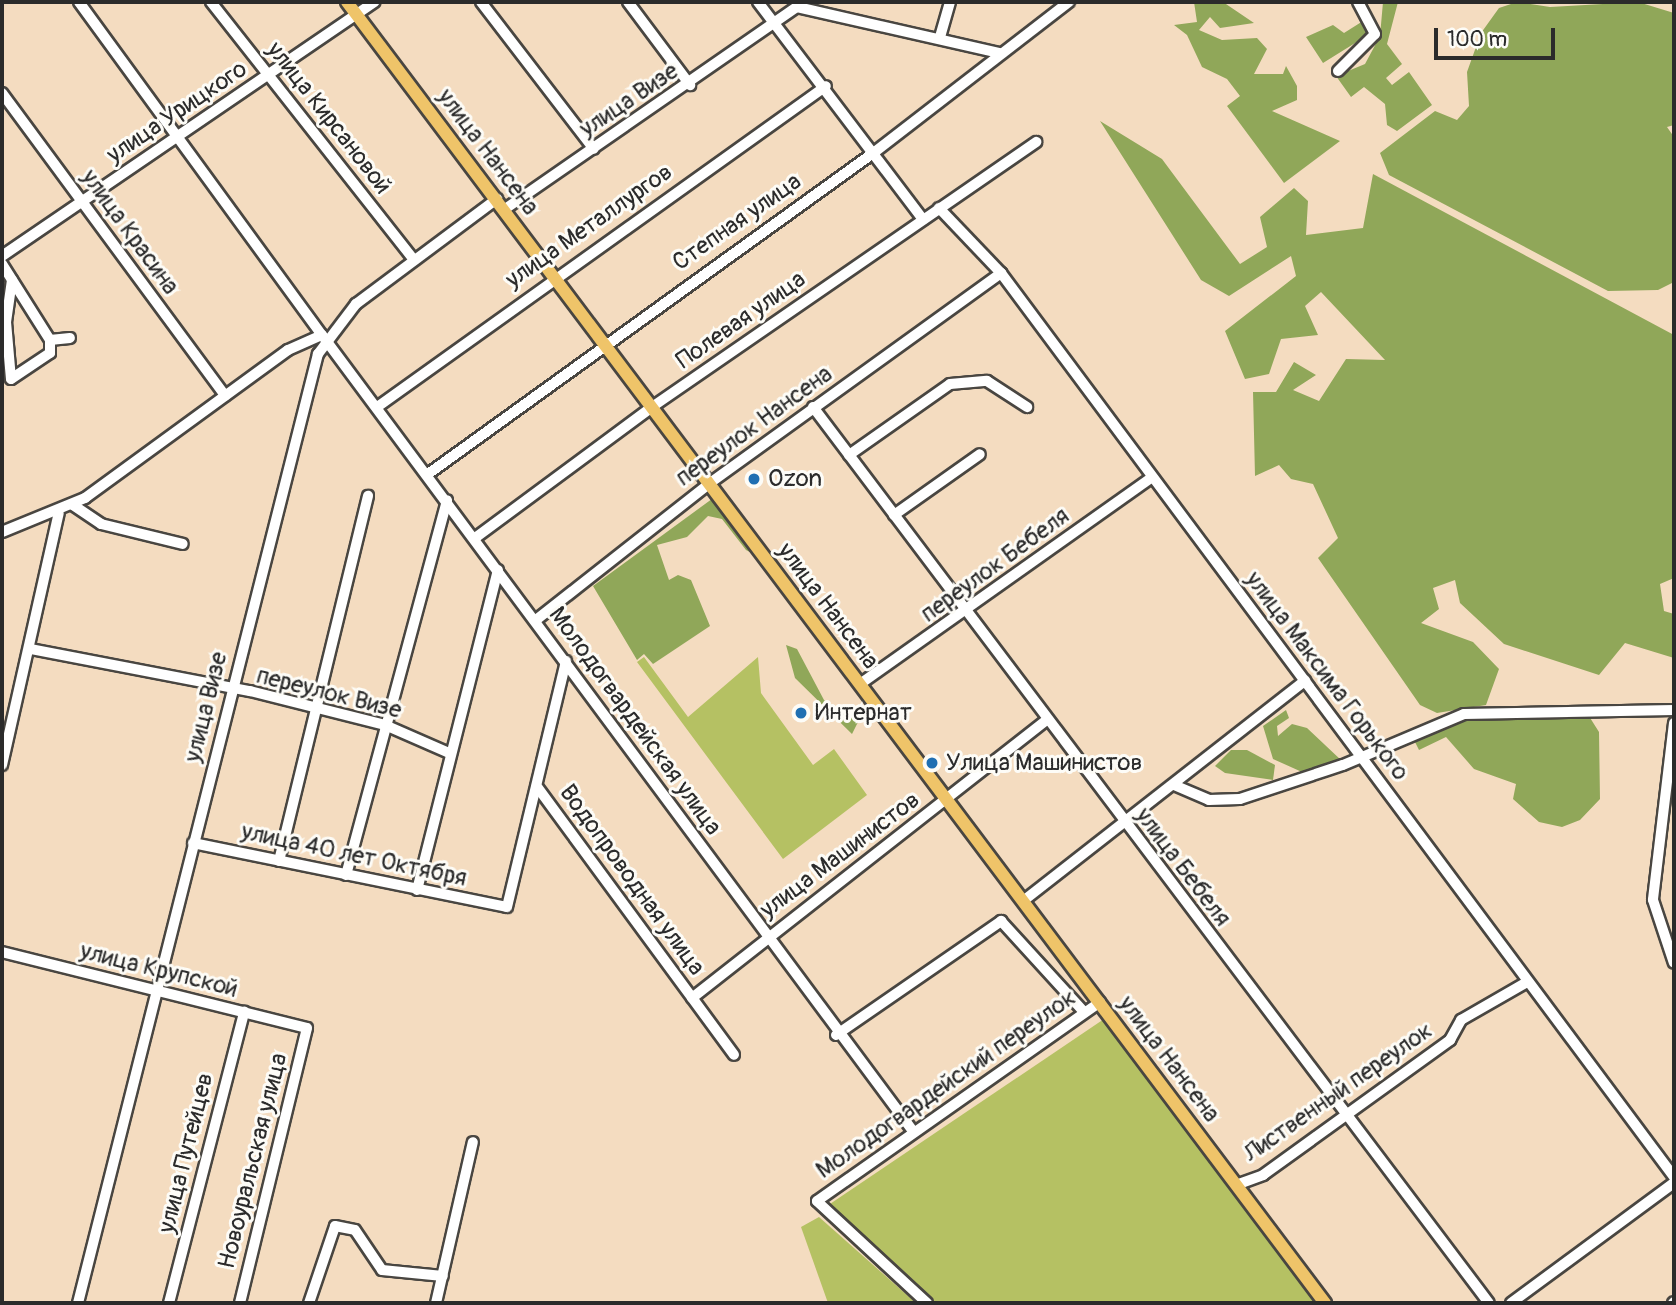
<!DOCTYPE html>
<meta charset="utf-8">
<style>
body{margin:0}
#map{position:relative;width:1676px;height:1305px;overflow:hidden;background:#f4dcc0;font-family:Pangolin,sans-serif}
div>[style]{position:absolute}
.green>*{inset:0;background:#b5c163}
.forest>*{inset:0;background:#90a759}
.roads{filter:drop-shadow(2px 0 #494641) drop-shadow(-2px 0 #494641) drop-shadow(0 2px #494641) drop-shadow(0 -2px #494641)}
.minor>*{height:10px;margin:-5px;padding:0 5px;transform-origin:5px;border-radius:5px;background:#fff}
.major>*{height:12px;margin:-6px;padding:0 6px;transform-origin:6px;border-radius:6px;background:#efc469}
.dots>*{width:19px;height:19px;translate:-50% -50%;box-sizing:border-box;border:4px solid #fdfcf7;border-radius:50%}
span{translate:-50% -50%;white-space:nowrap;text-align:center;line-height:1.15;-webkit-text-stroke:6px #fdfcf7;paint-order:stroke}
.street-label{font-size:24px;color:#2b2b2b}
.poi-label{font-size:24px;color:#2b2b2b}
.left{translate:0 -50%;text-align:left}
.frame{position:absolute;inset:0;border:4px solid #2b2b2b;pointer-events:none}
.scale{position:absolute;left:1434px;top:28px;width:121px;height:32px;box-sizing:border-box;border:4px solid #2b2b2b;border-top:0;padding-left:9px;font-size:21px;line-height:24px;white-space:nowrap;color:#2b2b2b;-webkit-text-stroke:5px #fdfcf7;paint-order:stroke}
</style>
<div id="map">
<div class="green">
<i style="clip-path:polygon(644px 657px,688px 717px,758px 657px,761px 693px,813px 765px,834px 749px,867px 795px,783px 859px,637px 662px)"></i>
<i style="clip-path:polygon(1104px 1019px,1317px 1303px,933px 1303px,824px 1208px)"></i>
<i style="clip-path:polygon(819px 1217px,916px 1303px,828px 1303px,801px 1227px)"></i>
</div>
<div class="forest">
<i style="clip-path:polygon(1194px 2px,1223px 2px,1254px 23px,1220px 28px,1210px 17px,1199px 30px,1222px 40px,1257px 38px,1267px 49px,1254px 74px,1283px 74px,1286px 66px,1297px 86px,1297px 100px,1272px 111px,1340px 141px,1284px 183px,1227px 106px,1240px 96px,1227px 79px,1202px 67px,1187px 35px,1174px 25px,1197px 22px)"></i>
<i style="clip-path:polygon(1383px 2px,1398px 2px,1387px 44px,1402px 64px,1386px 78px,1392px 85px,1409px 72px,1432px 105px,1397px 131px,1387px 125px,1385px 104px,1364px 87px,1351px 97px,1336px 76px,1365px 64px,1380px 36px)"></i>
<i style="clip-path:polygon(1517px 2px,1550px 7px,1638px 2px,1674px 13px,1674px 125px,1667px 127px,1674px 137px,1674px 282px,1658px 290px,1608px 291px,1389px 175px,1380px 153px,1435px 111px,1457px 120px,1469px 106px,1467px 72px,1481px 33px,1499px 8px)"></i>
<i style="clip-path:polygon(1363px 21px,1368px 35px,1323px 63px,1306px 37px,1333px 25px,1344px 33px)"></i>
<i style="clip-path:polygon(1100px 121px,1162px 159px,1240px 264px,1267px 247px,1260px 217px,1294px 188px,1308px 201px,1306px 235px,1363px 228px,1373px 174px,1674px 335px,1674px 578px,1660px 584px,1664px 611px,1674px 614px,1674px 658px,1625px 643px,1599px 675px,1504px 644px,1460px 603px,1455px 580px,1433px 588px,1439px 609px,1421px 623px,1473px 642px,1499px 669px,1486px 705px,1437px 713px,1420px 705px,1318px 558px,1338px 538px,1313px 484px,1291px 479px,1279px 465px,1255px 476px,1253px 392px,1276px 392px,1294px 362px,1316px 375px,1293px 390px,1319px 401px,1346px 359px,1385px 360px,1321px 292px,1305px 306px,1318px 335px,1281px 339px,1269px 374px,1245px 379px,1225px 331px,1296px 276px,1291px 256px,1229px 296px,1201px 280px)"></i>
<i style="clip-path:polygon(716px 496px,761px 558px,746px 550px,722px 519px,708px 516px,687px 537px,657px 545px,669px 580px,678px 575px,691px 580px,710px 626px,653px 664px,644px 654px,637px 660px,593px 586px)"></i>
<i style="clip-path:polygon(786px 645px,797px 649px,824px 700px,858px 722px,852px 734px,795px 678px)"></i>
<i style="clip-path:polygon(1286px 710px,1289px 718px,1277px 726px,1278px 736px,1292px 724px,1307px 728px,1342px 761px,1302px 772px,1273px 759px,1263px 726px)"></i>
<i style="clip-path:polygon(1587px 713px,1599px 732px,1600px 799px,1580px 820px,1562px 827px,1539px 822px,1513px 799px,1516px 784px,1474px 769px,1446px 737px,1419px 750px,1415px 742px,1467px 719px)"></i>
<i style="clip-path:polygon(1231px 750px,1247px 750px,1275px 765px,1273px 780px,1225px 773px,1215px 766px)"></i>
</div>
<div class="roads">
<div class="minor">
<i style="left:79px;top:2px;width:412px;rotate:53.9deg"></i>
<i style="left:211px;top:2px;width:328px;rotate:51.8deg"></i>
<i style="left:481px;top:2px;width:185px;rotate:52.5deg"></i>
<i style="left:628px;top:2px;width:104px;rotate:53.2deg"></i>
<i style="left:758px;top:2px;width:273px;rotate:52.8deg"></i>
<i style="left:940px;top:37px;width:36px;rotate:-74deg"></i>
<i style="left:1338px;top:71px;width:52px;rotate:-45deg"></i>
<i style="left:1375px;top:34px;width:36px;rotate:-118deg"></i>
<i style="left:2px;top:93px;width:376px;rotate:53.6deg"></i>
<i style="left:939px;top:208px;width:90px;rotate:46.4deg"></i>
<i style="left:1001px;top:273px;width:1127px;rotate:53.33deg"></i>
<i style="left:505px;top:209px;width:355px;rotate:-34.7deg"></i>
<i style="left:797px;top:7px;width:208px;rotate:12.8deg"></i>
<i style="left:2px;top:256px;width:451px;rotate:-34.3deg"></i>
<i style="left:2px;top:264px;width:90px;rotate:57.7deg"></i>
<i style="left:50px;top:340px;width:20px;rotate:-6deg"></i>
<i style="left:12px;top:280px;width:42px;rotate:98.1deg"></i>
<i style="left:6px;top:322px;width:57px;rotate:85deg"></i>
<i style="left:11px;top:379px;width:47px;rotate:-33.7deg"></i>
<i style="left:50px;top:353px;width:13px;rotate:-90deg"></i>
<i style="left:380px;top:405px;width:548px;rotate:-35.57deg"></i>
<i style="left:813px;top:407px;width:1122px;rotate:52.97deg"></i>
<i style="left:849px;top:455px;width:123px;rotate:-35.1deg"></i>
<i style="left:950px;top:384px;width:37px;rotate:-5deg"></i>
<i style="left:987px;top:381px;width:48px;rotate:33deg"></i>
<i style="left:428px;top:474px;width:552px;rotate:-35.79deg"></i>
<i style="left:876px;top:151px;width:244px;rotate:-37.7deg"></i>
<i style="left:73px;top:505px;width:34px;rotate:34deg"></i>
<i style="left:101px;top:524px;width:84px;rotate:13.7deg"></i>
<i style="left:894px;top:515px;width:105px;rotate:-35.3deg"></i>
<i style="left:2px;top:532px;width:90px;rotate:-22.3deg"></i>
<i style="left:85px;top:498px;width:251px;rotate:-36.1deg"></i>
<i style="left:288px;top:350px;width:37px;rotate:-24deg"></i>
<i style="left:322px;top:335px;width:991px;rotate:53.41deg"></i>
<i style="left:475px;top:538px;width:220px;rotate:-36.5deg"></i>
<i style="left:652px;top:407px;width:467px;rotate:-34.6deg"></i>
<i style="left:536px;top:620px;width:221px;rotate:-38.2deg"></i>
<i style="left:710px;top:483px;width:359px;rotate:-35.8deg"></i>
<i style="left:31px;top:649px;width:223px;rotate:10.9deg"></i>
<i style="left:250px;top:691px;width:139px;rotate:14.1deg"></i>
<i style="left:385px;top:725px;width:70px;rotate:23.6deg"></i>
<i style="left:860px;top:684px;width:358px;rotate:-35.3deg"></i>
<i style="left:1674px;top:723px;width:178px;rotate:96.8deg"></i>
<i style="left:1653px;top:900px;width:66px;rotate:71.6deg"></i>
<i style="left:2px;top:765px;width:258px;rotate:-77.3deg"></i>
<i style="left:1174px;top:785px;width:38px;rotate:23deg"></i>
<i style="left:1209px;top:800px;width:31px;rotate:-2deg"></i>
<i style="left:1240px;top:799px;width:108px;rotate:-18.3deg"></i>
<i style="left:1343px;top:765px;width:131px;rotate:-22.9deg"></i>
<i style="left:1464px;top:714px;width:210px;rotate:-1.1deg"></i>
<i style="left:538px;top:788px;width:331px;rotate:53.7deg"></i>
<i style="left:193px;top:843px;width:320px;rotate:11.5deg"></i>
<i style="left:507px;top:907px;width:253px;rotate:-76.5deg"></i>
<i style="left:279px;top:861px;width:376px;rotate:-76.3deg"></i>
<i style="left:346px;top:875px;width:388px;rotate:-74.9deg"></i>
<i style="left:417px;top:890px;width:330px;rotate:-75.8deg"></i>
<i style="left:1023px;top:901px;width:358px;rotate:-38deg"></i>
<i style="left:2px;top:952px;width:314px;rotate:14deg"></i>
<i style="left:307px;top:1028px;width:283px;rotate:103.7deg"></i>
<i style="left:692px;top:998px;width:450px;rotate:-38.1deg"></i>
<i style="left:836px;top:1035px;width:201px;rotate:-34.6deg"></i>
<i style="left:1001px;top:921px;width:123px;rotate:47.6deg"></i>
<i style="left:1236px;top:1185px;width:29px;rotate:-20deg"></i>
<i style="left:1263px;top:1175px;width:231px;rotate:-35.8deg"></i>
<i style="left:1450px;top:1040px;width:23px;rotate:-61deg"></i>
<i style="left:1461px;top:1020px;width:76px;rotate:-29.9deg"></i>
<i style="left:78px;top:1303px;width:979px;rotate:-75.81deg"></i>
<i style="left:318px;top:354px;width:63px;rotate:-52.8deg"></i>
<i style="left:356px;top:304px;width:176px;rotate:-36.7deg"></i>
<i style="left:169px;top:1303px;width:301px;rotate:-75.5deg"></i>
<i style="left:309px;top:1303px;width:81px;rotate:-71.3deg"></i>
<i style="left:335px;top:1226px;width:20px;rotate:11deg"></i>
<i style="left:355px;top:1230px;width:48px;rotate:56deg"></i>
<i style="left:382px;top:1270px;width:61px;rotate:5.6deg"></i>
<i style="left:436px;top:1303px;width:165px;rotate:-77.1deg"></i>
<i style="left:927px;top:1303px;width:150px;rotate:-137.2deg"></i>
<i style="left:817px;top:1201px;width:346px;rotate:-35.1deg"></i>
<i style="left:1511px;top:1303px;width:202px;rotate:-36.4deg"></i>
<i style="left:1673px;top:1303px;width:1px;rotate:-45deg"></i>
</div>
<div class="major">
<i style="left:347px;top:2px;width:1628px;rotate:53.07deg"></i>
</div>
</div>
<div class="dots">
<i style="left:754px;top:479px;background:#1f6fb2"></i>
<i style="left:801px;top:713px;background:#1f6fb2"></i>
<i style="left:932px;top:763px;background:#1f6fb2"></i>
</div>
<div class="street-label">
<span style="left:629px;top:100px;rotate:-34deg">улица Визе</span>
<span style="left:177px;top:112px;rotate:-34deg">улица Урицкого</span>
<span style="left:329px;top:118px;rotate:52deg">улица Кирсановой</span>
<span style="left:488px;top:152px;rotate:53deg">улица Нансена</span>
<span style="left:737px;top:222px;rotate:-35deg">Степная улица</span>
<span style="left:589px;top:226px;rotate:-35deg">улица Металлургов</span>
<span style="left:130px;top:232px;rotate:54deg">улица Красина</span>
<span style="left:741px;top:320px;rotate:-35deg">Полевая улица</span>
<span style="left:754px;top:426px;rotate:-36deg">переулок Нансена</span>
<span style="left:995px;top:565px;rotate:-36deg">переулок Бебеля</span>
<span style="left:828px;top:606px;rotate:53deg">улица Нансена</span>
<span style="left:1327px;top:676px;rotate:53deg">улица Максима Горького</span>
<span style="left:329px;top:693px;rotate:14deg">переулок Визе</span>
<span style="left:206px;top:707px;rotate:-76deg">улица Визе</span>
<span style="left:635px;top:721px;rotate:54deg">Молодогвардейская улица</span>
<span style="left:354px;top:855px;rotate:12deg">улица 40 лет Октября</span>
<span style="left:840px;top:855px;rotate:-37deg">улица Машинистов</span>
<span style="left:1183px;top:867px;rotate:53deg">улица Бебеля</span>
<span style="left:632px;top:880px;rotate:54deg">Водопроводная улица</span>
<span style="left:159px;top:970px;rotate:14deg">улица Крупской</span>
<span style="left:1169px;top:1059px;rotate:53deg">улица Нансена</span>
<span style="left:946px;top:1084px;rotate:-35deg">Молодогвардейский переулок</span>
<span style="left:1338px;top:1092px;rotate:-35deg">Лиственный переулок</span>
<span style="left:186px;top:1153px;rotate:-76deg">улица Путейцев</span>
<span style="left:253px;top:1161px;rotate:-76deg">Новоуральская улица</span>
</div>
<div class="poi-label">
<span class="left" style="left:768px;top:479px">Ozon</span>
<span class="left" style="left:815px;top:713px">Интернат</span>
<span class="left" style="left:946px;top:763px">Улица Машинистов</span>
</div>
<div class="frame"></div>
<div class="scale">100 m</div>
</div>
